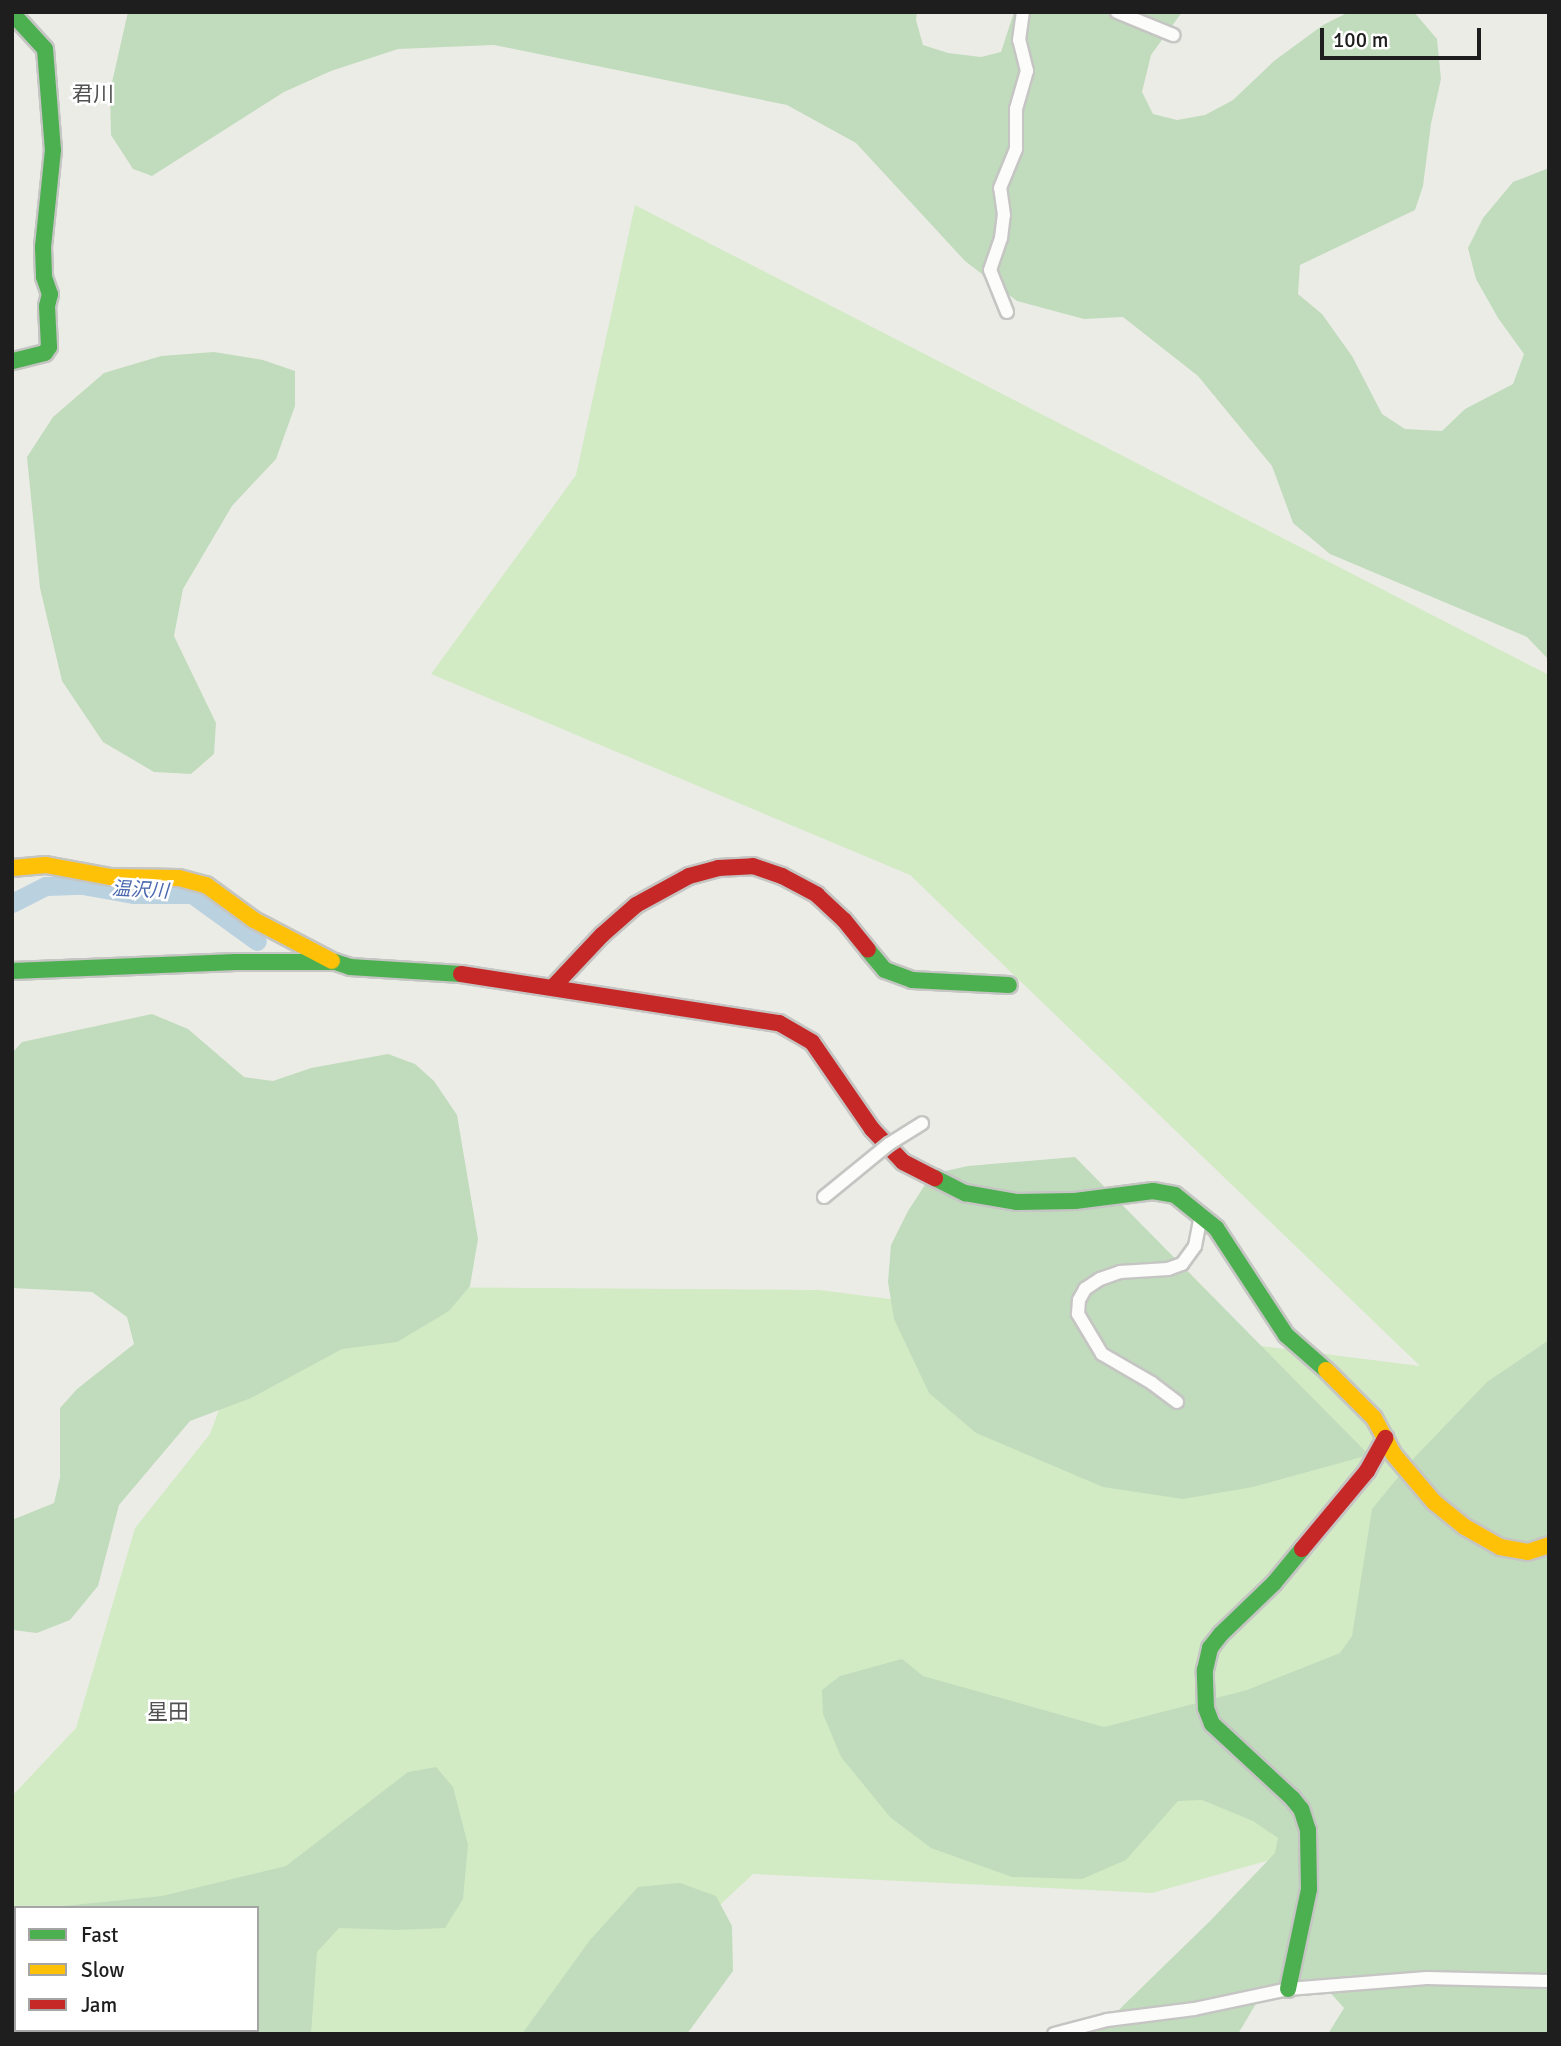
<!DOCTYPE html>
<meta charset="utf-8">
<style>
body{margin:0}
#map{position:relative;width:1561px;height:2046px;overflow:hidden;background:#ecece7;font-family:Signika,"Noto Sans JP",sans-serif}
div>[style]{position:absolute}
.grass>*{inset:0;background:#d2ebc5}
.forest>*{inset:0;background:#c1dcbc}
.river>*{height:19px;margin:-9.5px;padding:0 9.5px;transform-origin:9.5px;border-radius:9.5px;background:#bad1e0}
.roads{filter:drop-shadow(2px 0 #c5c5c3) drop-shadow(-2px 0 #c5c5c3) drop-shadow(0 2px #c5c5c3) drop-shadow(0 -2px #c5c5c3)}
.street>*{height:12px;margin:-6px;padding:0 6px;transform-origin:6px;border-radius:6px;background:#fcfcfb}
.fast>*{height:16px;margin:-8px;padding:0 8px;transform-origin:8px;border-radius:8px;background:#4caf50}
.slow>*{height:16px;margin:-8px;padding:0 8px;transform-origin:8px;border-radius:8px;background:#ffc107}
.jam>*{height:16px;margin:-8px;padding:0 8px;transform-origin:8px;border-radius:8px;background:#c62828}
.bridges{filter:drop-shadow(2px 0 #c5c5c3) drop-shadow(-2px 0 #c5c5c3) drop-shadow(0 2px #c5c5c3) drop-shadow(0 -2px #c5c5c3)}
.street-bridge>*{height:12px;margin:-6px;padding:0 6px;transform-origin:6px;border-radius:6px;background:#fcfcfb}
span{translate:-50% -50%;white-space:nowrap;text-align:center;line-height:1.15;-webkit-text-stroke:5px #fff;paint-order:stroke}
.water-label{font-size:19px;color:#4a69ae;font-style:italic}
.quarter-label{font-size:21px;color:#515151}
.frame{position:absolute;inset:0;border:14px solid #1e1e1e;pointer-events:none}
.legend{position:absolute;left:14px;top:1906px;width:245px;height:126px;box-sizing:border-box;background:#fff;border:2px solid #a5a5a5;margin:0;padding:9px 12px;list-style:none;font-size:21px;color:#1e1e1e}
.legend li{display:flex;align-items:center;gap:14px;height:35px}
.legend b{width:35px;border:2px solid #a5a5a5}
.scale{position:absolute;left:1320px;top:28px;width:161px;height:32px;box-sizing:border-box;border:4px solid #1e1e1e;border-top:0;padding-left:9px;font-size:21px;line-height:24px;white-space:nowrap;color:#1e1e1e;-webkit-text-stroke:5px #fff;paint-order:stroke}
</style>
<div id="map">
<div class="grass">
<i style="clip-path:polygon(evenodd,635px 205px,1549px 675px,1549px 1497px,1281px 1857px,1152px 1893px,753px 1874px,583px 2034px,12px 2034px,12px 1796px,76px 1728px,135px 1528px,210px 1434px,265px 1286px,819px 1290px,1420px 1366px,910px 875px,431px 674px,576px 475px,635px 205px,16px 1908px,257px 1908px,257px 2030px,16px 2030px,16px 1908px)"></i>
</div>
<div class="forest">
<i style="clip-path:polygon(128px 12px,917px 12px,916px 20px,923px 45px,948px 53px,981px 57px,1001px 52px,1014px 12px,1182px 12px,1151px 55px,1142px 92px,1153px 114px,1177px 120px,1205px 115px,1233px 100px,1274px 61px,1323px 25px,1349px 12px,1414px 12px,1437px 39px,1441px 79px,1431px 124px,1423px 186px,1415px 210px,1300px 265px,1298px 294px,1322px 314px,1352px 356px,1382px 414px,1405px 429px,1442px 431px,1465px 409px,1513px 384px,1524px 354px,1498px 318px,1476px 279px,1468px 248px,1483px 218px,1513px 182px,1549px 168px,1549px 660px,1527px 637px,1330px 554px,1293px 523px,1272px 466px,1198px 376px,1123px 317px,1084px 319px,1017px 301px,965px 261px,856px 143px,787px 105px,494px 45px,398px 49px,331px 71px,284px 92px,152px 176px,133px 169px,111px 135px,110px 91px)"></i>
<i style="clip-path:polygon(214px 352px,263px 360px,295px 371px,295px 406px,276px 459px,232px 506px,183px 589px,174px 636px,216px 723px,214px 754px,191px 774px,154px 772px,103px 742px,62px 681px,40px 588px,27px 457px,53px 417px,104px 373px,161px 356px)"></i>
<i style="clip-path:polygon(152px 1014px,188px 1029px,244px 1077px,273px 1081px,311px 1068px,388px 1054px,415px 1064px,434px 1081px,457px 1115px,478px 1239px,470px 1286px,449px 1311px,397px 1342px,342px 1349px,251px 1398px,190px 1421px,119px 1505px,98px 1586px,70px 1620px,37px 1633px,12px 1630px,12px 1520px,54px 1503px,60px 1477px,60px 1408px,77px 1389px,134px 1344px,127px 1317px,92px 1292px,12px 1288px,12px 1053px,22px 1042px)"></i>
<i style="clip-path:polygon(1075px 1157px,1369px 1455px,1253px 1487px,1183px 1499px,1103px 1487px,976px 1433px,929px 1393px,894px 1319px,888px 1282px,891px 1245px,908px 1211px,932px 1174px,968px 1166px)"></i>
<i style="clip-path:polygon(1549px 1340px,1549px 2034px,1328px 2034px,1344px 2008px,1327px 1989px,1292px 1991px,1257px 2002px,1238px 2034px,1094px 2034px,1210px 1921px,1275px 1853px,1278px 1838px,1253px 1821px,1202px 1800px,1178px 1801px,1126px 1860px,1082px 1879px,1012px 1877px,931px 1848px,890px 1817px,841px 1757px,823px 1714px,822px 1690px,840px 1676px,902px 1659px,923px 1676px,1104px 1727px,1247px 1690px,1340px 1653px,1352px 1636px,1372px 1509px,1414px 1458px,1487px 1382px)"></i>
<i style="clip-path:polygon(436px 1767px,453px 1787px,468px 1845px,463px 1899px,445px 1928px,397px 1930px,339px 1928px,317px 1952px,311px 2034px,245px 2034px,242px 2030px,257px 2030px,257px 1908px,44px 1908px,162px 1896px,286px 1866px,408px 1772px)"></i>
<i style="clip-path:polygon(680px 1883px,716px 1896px,732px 1926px,733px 1971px,687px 2034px,522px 2034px,590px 1940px,638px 1887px)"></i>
<i style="clip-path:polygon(16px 1919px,16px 2030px,128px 2030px,124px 2034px,12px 2034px,12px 1920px)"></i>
</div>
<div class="river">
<i style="left:12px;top:903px;width:38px;rotate:-27deg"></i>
<i style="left:46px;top:886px;width:36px;rotate:-2deg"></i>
<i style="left:82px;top:885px;width:53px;rotate:9.8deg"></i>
<i style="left:134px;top:894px;width:58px"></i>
<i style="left:192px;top:894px;width:80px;rotate:35.9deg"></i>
</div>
<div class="roads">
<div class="street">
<i style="left:1117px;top:12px;width:61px;rotate:22.3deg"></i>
<i style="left:1007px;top:312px;width:45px;rotate:-112deg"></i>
<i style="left:990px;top:270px;width:34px;rotate:-71deg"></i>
<i style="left:1001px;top:238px;width:23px;rotate:-83deg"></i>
<i style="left:1004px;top:215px;width:27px;rotate:-98deg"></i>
<i style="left:1000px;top:188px;width:42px;rotate:-67.7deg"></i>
<i style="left:1016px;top:149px;width:40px;rotate:-90deg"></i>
<i style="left:1016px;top:109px;width:40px;rotate:-74deg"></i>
<i style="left:1027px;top:71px;width:32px;rotate:-104deg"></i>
<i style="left:1019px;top:40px;width:28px;rotate:-82deg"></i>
<i style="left:1177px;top:1402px;width:31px;rotate:-143deg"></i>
<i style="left:1152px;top:1383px;width:58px;rotate:-149.9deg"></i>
<i style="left:1102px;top:1354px;width:47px;rotate:-121deg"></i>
<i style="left:1078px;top:1314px;width:14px;rotate:-86deg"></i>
<i style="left:1079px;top:1300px;width:13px;rotate:-61deg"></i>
<i style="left:1085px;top:1289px;width:18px;rotate:-34deg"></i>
<i style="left:1100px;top:1279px;width:21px;rotate:-19deg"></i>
<i style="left:1120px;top:1272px;width:48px;rotate:-3.6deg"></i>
<i style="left:1168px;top:1269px;width:15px;rotate:-20deg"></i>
<i style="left:1182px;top:1264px;width:22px;rotate:-54deg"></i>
<i style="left:1195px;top:1246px;width:33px;rotate:-79deg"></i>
<i style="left:1054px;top:2034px;width:55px;rotate:-14.8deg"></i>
<i style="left:1107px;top:2020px;width:88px;rotate:-7.2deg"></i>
<i style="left:1194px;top:2009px;width:96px;rotate:-12deg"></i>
<i style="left:1288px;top:1989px;width:139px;rotate:-4.5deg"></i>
<i style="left:1427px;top:1978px;width:122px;rotate:1.4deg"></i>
</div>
<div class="fast">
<i style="left:12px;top:13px;width:49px;rotate:47.5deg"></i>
<i style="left:45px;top:49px;width:101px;rotate:85.5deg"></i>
<i style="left:53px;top:150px;width:98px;rotate:95.9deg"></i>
<i style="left:43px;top:247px;width:30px;rotate:88deg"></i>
<i style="left:44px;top:277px;width:18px;rotate:71deg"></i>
<i style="left:50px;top:294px;width:12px;rotate:104deg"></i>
<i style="left:47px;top:306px;width:41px;rotate:87.2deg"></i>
<i style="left:49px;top:347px;width:7px;rotate:124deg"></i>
<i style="left:45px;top:353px;width:34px;rotate:166deg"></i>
<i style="left:868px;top:950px;width:26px;rotate:50deg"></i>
<i style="left:885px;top:970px;width:29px;rotate:20deg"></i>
<i style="left:912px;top:980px;width:97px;rotate:3deg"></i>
<i style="left:12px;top:971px;width:224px;rotate:-2.3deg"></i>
<i style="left:236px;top:962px;width:99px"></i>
<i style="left:335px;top:962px;width:16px;rotate:18deg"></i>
<i style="left:350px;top:967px;width:111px;rotate:3.6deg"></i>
<i style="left:935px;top:1178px;width:34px;rotate:27deg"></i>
<i style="left:965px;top:1193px;width:53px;rotate:9.8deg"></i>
<i style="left:1017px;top:1202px;width:58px;rotate:-1deg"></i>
<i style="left:1075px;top:1201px;width:79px;rotate:-7.3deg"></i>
<i style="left:1153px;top:1191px;width:22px;rotate:10deg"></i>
<i style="left:1175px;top:1195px;width:53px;rotate:38.8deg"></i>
<i style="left:1216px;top:1228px;width:128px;rotate:56.8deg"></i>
<i style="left:1286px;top:1335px;width:53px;rotate:41.2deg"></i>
<i style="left:1288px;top:1989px;width:102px;rotate:-78.1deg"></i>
<i style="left:1309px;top:1889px;width:59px;rotate:-91deg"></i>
<i style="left:1308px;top:1830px;width:22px;rotate:-108deg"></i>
<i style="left:1301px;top:1809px;width:14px;rotate:-129deg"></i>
<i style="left:1292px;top:1798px;width:109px;rotate:-137.2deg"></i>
<i style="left:1212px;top:1724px;width:17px;rotate:-111deg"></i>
<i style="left:1206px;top:1708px;width:38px;rotate:-92deg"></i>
<i style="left:1205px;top:1670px;width:23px;rotate:-77deg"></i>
<i style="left:1210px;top:1648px;width:18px;rotate:-52deg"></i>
<i style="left:1221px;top:1634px;width:74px;rotate:-43.9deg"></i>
<i style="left:1274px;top:1583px;width:44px;rotate:-50.5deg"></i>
</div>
<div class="slow">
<i style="left:12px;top:868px;width:34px;rotate:-5deg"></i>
<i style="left:46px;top:865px;width:65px;rotate:10.6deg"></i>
<i style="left:110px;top:877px;width:69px;rotate:0.8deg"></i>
<i style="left:179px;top:878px;width:28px;rotate:15deg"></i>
<i style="left:206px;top:885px;width:59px;rotate:36.1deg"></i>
<i style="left:254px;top:920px;width:88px;rotate:27.7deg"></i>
<i style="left:1326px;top:1370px;width:68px;rotate:45deg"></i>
<i style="left:1374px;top:1418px;width:42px;rotate:61.6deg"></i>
<i style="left:1394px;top:1455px;width:62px;rotate:49.6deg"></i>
<i style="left:1434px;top:1502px;width:40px;rotate:39deg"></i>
<i style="left:1465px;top:1527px;width:40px;rotate:29.7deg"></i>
<i style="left:1500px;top:1547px;width:28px;rotate:10deg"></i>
<i style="left:1528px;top:1552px;width:22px;rotate:-18deg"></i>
</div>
<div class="jam">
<i style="left:461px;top:974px;width:322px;rotate:8.8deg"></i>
<i style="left:779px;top:1023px;width:38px;rotate:30deg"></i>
<i style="left:812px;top:1042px;width:106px;rotate:55.4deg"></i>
<i style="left:872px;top:1129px;width:45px;rotate:46.8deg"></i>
<i style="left:903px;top:1162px;width:36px;rotate:27deg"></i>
<i style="left:553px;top:987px;width:71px;rotate:-46.7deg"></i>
<i style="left:602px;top:935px;width:45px;rotate:-41.4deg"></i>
<i style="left:636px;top:905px;width:60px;rotate:-28.7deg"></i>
<i style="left:689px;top:876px;width:30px;rotate:-15deg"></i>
<i style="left:718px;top:868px;width:35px;rotate:-3deg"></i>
<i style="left:753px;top:866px;width:31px;rotate:19deg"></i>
<i style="left:782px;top:876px;width:40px;rotate:28deg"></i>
<i style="left:817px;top:895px;width:37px;rotate:43deg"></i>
<i style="left:844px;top:920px;width:38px;rotate:51deg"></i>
<i style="left:1302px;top:1549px;width:102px;rotate:-50.2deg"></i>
<i style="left:1367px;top:1471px;width:38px;rotate:-61deg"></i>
</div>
</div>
<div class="bridges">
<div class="street-bridge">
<i style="left:824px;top:1197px;width:84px;rotate:-39.2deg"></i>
<i style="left:889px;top:1144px;width:39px;rotate:-32deg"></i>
</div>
</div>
<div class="water-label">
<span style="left:140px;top:891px;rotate:3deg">温沢川</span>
</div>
<div class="quarter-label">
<span style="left:93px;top:94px">君川</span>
<span style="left:168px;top:1712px">星田</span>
</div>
<div class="frame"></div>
<ul class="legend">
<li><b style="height:9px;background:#4caf50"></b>Fast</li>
<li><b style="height:9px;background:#ffc107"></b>Slow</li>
<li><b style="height:9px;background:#c62828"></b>Jam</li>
</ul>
<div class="scale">100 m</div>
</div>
